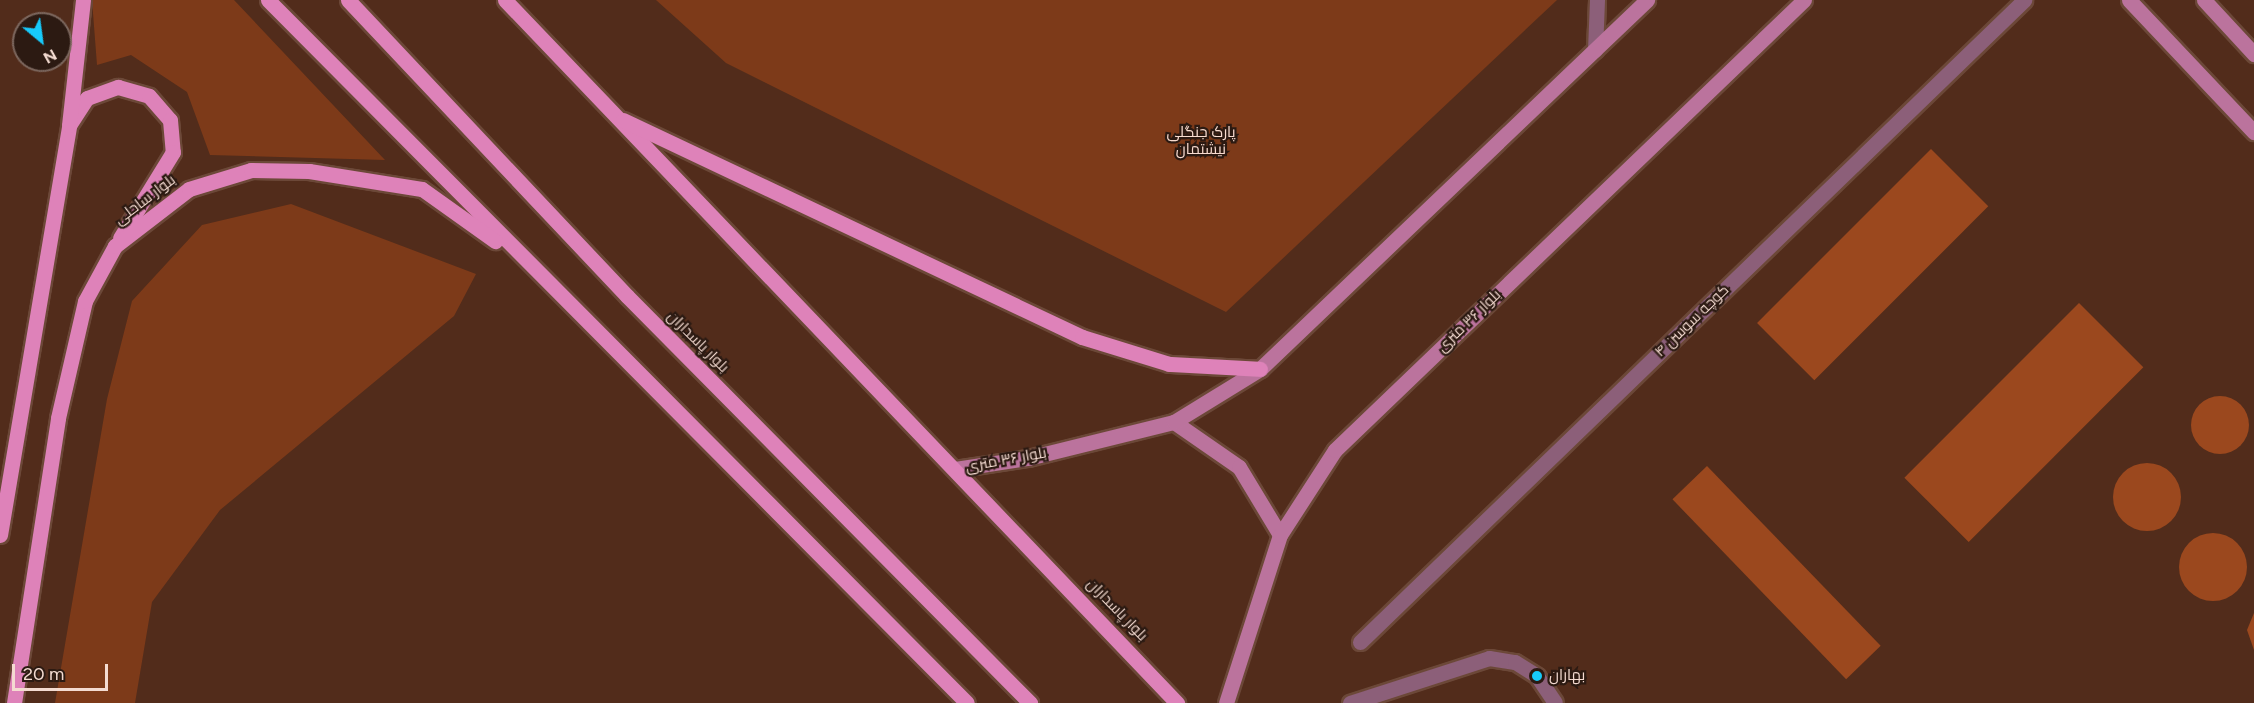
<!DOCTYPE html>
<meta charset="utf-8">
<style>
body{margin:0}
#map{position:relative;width:2254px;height:703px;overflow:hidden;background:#522c1b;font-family:Figtree,Cairo,sans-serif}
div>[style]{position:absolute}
.green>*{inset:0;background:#7d3a19}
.building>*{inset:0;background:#9b481e;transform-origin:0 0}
.round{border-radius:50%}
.roads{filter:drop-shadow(2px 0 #6c4838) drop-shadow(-2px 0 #6c4838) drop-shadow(0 2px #6c4838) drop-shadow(0 -2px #6c4838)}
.service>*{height:15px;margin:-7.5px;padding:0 7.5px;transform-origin:7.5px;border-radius:7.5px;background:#8c5f79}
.minor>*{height:15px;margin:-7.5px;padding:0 7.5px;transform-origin:7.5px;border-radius:7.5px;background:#8c5f79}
.secondary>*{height:15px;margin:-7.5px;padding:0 7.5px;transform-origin:7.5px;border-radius:7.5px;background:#bb739d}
.primary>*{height:15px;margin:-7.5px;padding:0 7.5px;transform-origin:7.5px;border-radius:7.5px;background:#de82b9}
.dots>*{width:16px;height:16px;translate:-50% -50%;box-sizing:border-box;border:3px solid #2c1a12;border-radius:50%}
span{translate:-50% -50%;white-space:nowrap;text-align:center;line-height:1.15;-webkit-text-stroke:4.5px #2c1a12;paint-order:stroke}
.park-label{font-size:15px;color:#f9dcd0}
.street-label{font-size:15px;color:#f4dbd1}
.poi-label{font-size:15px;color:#f4dbd1}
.left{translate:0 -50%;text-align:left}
.north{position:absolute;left:12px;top:12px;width:60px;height:60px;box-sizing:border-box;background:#2c1a12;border:2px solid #7c675e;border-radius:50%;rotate:151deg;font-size:16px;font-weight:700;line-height:24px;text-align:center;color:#f4dbd1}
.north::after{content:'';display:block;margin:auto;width:21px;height:27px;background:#17cafb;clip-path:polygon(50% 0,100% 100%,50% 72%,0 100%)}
.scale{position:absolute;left:12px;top:664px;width:96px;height:27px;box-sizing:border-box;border:3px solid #f4dbd1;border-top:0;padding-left:8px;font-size:18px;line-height:21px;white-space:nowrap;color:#f4dbd1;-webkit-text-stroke:4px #2c1a12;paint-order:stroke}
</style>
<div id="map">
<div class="green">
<i style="clip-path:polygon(92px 0,234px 0,385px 160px,210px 155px,187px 92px,131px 55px,97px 65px)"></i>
<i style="clip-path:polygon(656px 0,1557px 0,1226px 312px,726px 63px)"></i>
<i style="clip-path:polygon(291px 204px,476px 274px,454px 316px,220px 510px,152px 602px,135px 703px,55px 703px,107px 399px,132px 301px,202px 225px)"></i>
</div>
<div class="building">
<i style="left:1931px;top:149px;width:81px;height:246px;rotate:45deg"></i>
<i style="left:2079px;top:303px;width:91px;height:247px;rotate:45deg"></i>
<i class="round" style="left:2191px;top:396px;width:58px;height:58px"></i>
<i class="round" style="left:2113px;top:463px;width:68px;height:68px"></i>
<i style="left:1707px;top:466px;width:250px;height:48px;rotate:46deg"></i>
<i class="round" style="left:2179px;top:533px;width:68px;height:68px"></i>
<i style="clip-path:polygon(2254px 613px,2254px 650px,2247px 630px)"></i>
</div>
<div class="roads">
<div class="service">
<i style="left:1360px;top:642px;width:924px;rotate:-44.03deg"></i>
<i style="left:1350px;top:703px;width:146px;rotate:-17.9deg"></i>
<i style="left:1489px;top:658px;width:26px;rotate:9deg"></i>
<i style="left:1515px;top:662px;width:26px;rotate:32deg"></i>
<i style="left:1537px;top:676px;width:32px;rotate:56deg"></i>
</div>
<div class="minor">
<i style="left:1595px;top:50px;width:50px;rotate:-87.7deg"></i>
</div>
<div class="secondary">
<i style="left:2129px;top:0;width:182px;rotate:46.6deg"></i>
<i style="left:2204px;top:0;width:74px;rotate:47.2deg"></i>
<i style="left:1174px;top:422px;width:79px;rotate:34.7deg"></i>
<i style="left:1239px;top:467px;width:79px;rotate:58.9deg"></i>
<i style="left:955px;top:469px;width:74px;rotate:-8.6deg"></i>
<i style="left:1028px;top:458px;width:150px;rotate:-13.9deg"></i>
<i style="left:1174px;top:422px;width:101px;rotate:-31.6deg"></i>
<i style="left:1260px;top:369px;width:535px;rotate:-43.64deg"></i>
<i style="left:1226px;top:703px;width:176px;rotate:-72.2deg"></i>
<i style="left:1280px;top:535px;width:101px;rotate:-57.1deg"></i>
<i style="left:1335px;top:450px;width:650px;rotate:-43.82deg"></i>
</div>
<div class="primary">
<i style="left:268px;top:0;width:991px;rotate:45.16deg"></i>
<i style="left:348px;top:0;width:407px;rotate:46.7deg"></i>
<i style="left:627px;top:296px;width:573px;rotate:45.28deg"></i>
<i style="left:505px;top:0;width:973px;rotate:46.29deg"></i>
<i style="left:623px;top:120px;width:508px;rotate:25.3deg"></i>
<i style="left:1082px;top:337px;width:91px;rotate:17.2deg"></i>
<i style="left:1169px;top:364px;width:91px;rotate:3.1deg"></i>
<i style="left:70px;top:124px;width:31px;rotate:-57deg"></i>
<i style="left:87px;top:98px;width:33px;rotate:-20deg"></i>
<i style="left:118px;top:87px;width:32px;rotate:16deg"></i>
<i style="left:149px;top:96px;width:32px;rotate:49deg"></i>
<i style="left:170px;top:120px;width:32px;rotate:85deg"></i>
<i style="left:173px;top:152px;width:101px;rotate:121.6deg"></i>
<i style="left:0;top:535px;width:416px;rotate:-80.4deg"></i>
<i style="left:69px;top:125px;width:126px;rotate:-83.6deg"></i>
<i style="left:14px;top:703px;width:288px;rotate:-81.2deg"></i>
<i style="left:58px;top:418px;width:120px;rotate:-77deg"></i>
<i style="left:85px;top:301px;width:63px;rotate:-61.4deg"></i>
<i style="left:115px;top:246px;width:93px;rotate:-37.6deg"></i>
<i style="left:189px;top:189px;width:65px;rotate:-17deg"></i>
<i style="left:251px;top:170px;width:58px;rotate:1deg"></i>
<i style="left:309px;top:171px;width:114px;rotate:9.1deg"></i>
<i style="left:422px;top:189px;width:90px;rotate:35.5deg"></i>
</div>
</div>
<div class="dots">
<i style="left:1537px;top:676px;background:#17cafb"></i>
</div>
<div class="park-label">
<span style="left:1201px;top:141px">پارک جنگلی<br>نیشتمان</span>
</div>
<div class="street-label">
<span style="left:145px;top:200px;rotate:-37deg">بلوار ساحلی</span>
<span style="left:1469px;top:321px;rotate:-44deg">بلوار ۳۶ متری</span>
<span style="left:1692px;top:321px;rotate:-44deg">کوچه سوسن ۴</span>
<span style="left:698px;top:342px;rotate:45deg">بلوار پاسداران</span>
<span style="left:1006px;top:460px;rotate:-10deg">بلوار ۳۶ متری</span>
<span style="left:1117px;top:610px;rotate:46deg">بلوار پاسداران</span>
</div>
<div class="poi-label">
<span class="left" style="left:1549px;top:676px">بهاران</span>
</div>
<div class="north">N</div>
<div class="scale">20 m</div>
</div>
